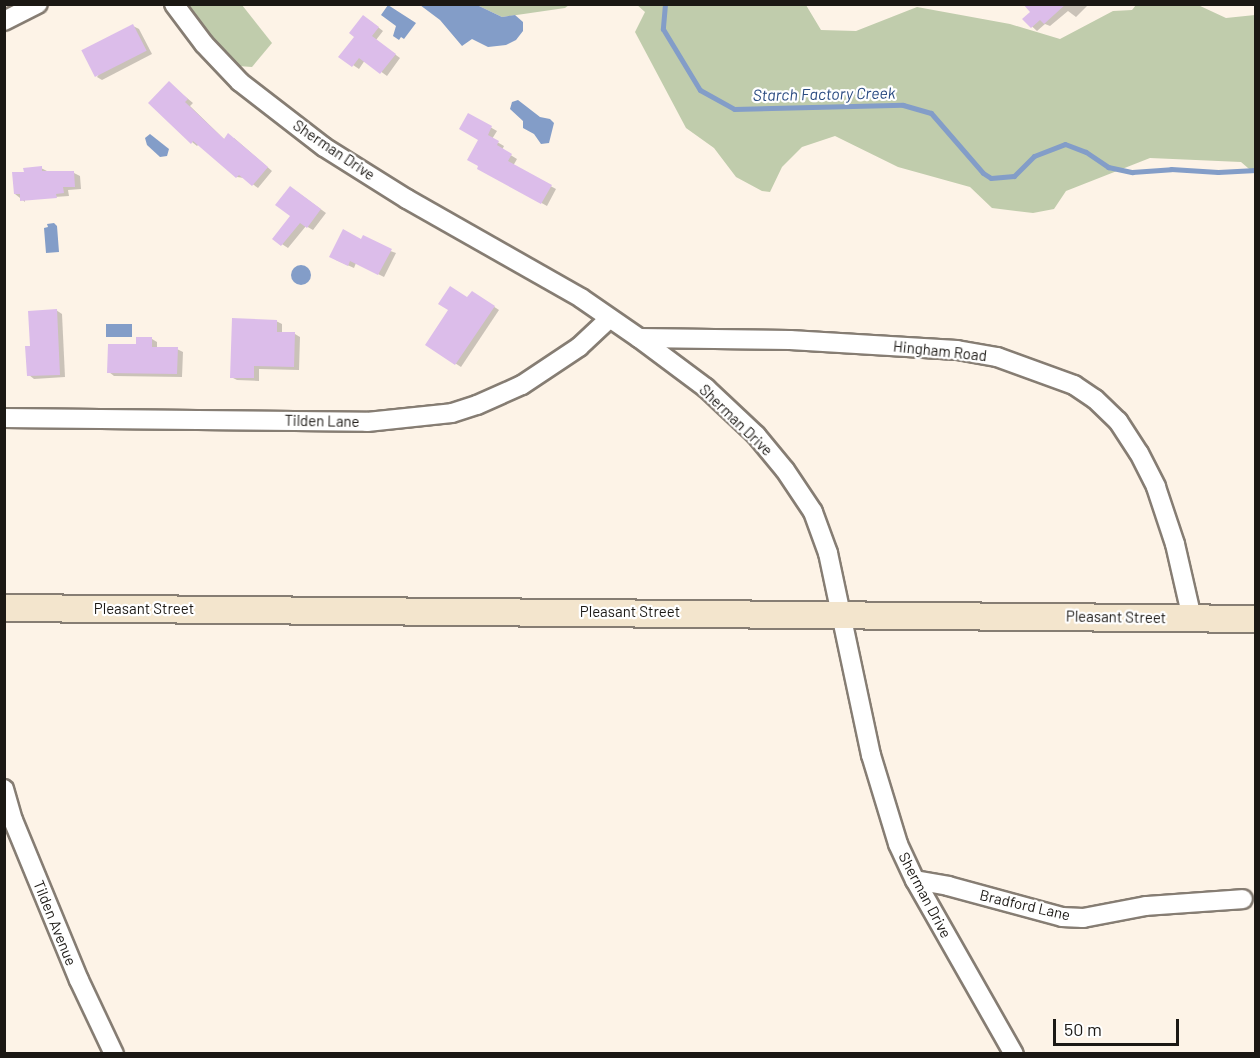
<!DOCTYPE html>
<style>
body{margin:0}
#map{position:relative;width:1260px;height:1058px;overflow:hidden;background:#fdf3e7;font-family:Barlow,sans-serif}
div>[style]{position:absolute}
.green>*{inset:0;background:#c0ccac}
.water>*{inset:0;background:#839dc8;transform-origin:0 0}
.round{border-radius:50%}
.shadow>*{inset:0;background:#0003}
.stream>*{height:5px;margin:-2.5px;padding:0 2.5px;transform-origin:2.5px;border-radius:2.5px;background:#839dc8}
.building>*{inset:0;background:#dcbdea;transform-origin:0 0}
.roads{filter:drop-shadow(2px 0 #867d73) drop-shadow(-2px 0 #867d73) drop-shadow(0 2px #867d73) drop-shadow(0 -2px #867d73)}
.street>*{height:18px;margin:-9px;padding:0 9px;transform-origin:9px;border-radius:9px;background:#fff}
.secondary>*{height:26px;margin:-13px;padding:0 13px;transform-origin:13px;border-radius:13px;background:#f3e5cd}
span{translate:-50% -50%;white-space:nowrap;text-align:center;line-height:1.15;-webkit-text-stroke:4.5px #fff;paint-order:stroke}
.street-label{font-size:15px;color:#1b1814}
.water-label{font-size:16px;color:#294a81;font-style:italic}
.frame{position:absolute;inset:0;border:6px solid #1b1814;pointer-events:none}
.scale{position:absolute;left:1053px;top:1019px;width:126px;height:27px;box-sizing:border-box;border:3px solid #1b1814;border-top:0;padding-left:8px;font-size:18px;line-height:21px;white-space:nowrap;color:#1b1814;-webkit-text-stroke:4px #fff;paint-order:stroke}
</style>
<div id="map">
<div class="green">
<i style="clip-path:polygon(636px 4px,806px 5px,821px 30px,856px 31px,917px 7px,1010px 24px,1060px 39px,1113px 11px,1132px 10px,1136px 5px,1198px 5px,1226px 18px,1255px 15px,1255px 174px,1241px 162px,1150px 158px,1066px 191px,1054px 209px,1033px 213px,992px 208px,970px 187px,898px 167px,835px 136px,802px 147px,782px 167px,770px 192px,762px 191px,736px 177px,714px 148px,686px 128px,635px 32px,645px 12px)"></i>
<i style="clip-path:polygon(189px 5px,242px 5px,272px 43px,252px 67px,238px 66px,213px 38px)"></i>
<i style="clip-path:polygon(477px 5px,569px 5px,565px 8px,502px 17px)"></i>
</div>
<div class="water">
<i style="clip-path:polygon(388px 5px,416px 23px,404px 39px,401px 37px,399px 40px,393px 36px,396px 26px,381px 15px)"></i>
<i style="clip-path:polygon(420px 5px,477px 5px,502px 17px,515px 15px,523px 22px,523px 31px,516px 40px,506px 45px,488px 47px,472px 39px,462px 46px,440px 20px)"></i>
<i style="clip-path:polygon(518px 100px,540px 117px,550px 119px,554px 123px,549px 143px,541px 144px,534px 134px,523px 128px,523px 121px,510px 109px,512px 102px)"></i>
<i style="clip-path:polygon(150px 134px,169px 149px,167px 156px,160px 157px,147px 145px,145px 138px)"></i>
<i style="clip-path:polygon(54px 223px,57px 226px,59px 252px,46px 253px,44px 228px,48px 227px,47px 224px)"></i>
<i class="round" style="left:291px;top:265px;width:20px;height:20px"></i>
<i style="left:106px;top:324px;width:26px;height:13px"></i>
</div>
<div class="shadow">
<i style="clip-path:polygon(1032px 4px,1088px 4px,1088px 5px,1076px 17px,1068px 11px,1050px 26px,1045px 24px,1037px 31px,1024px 19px,1032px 12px)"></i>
<i style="clip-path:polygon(369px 20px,383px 31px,376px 40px,400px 58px,387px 76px,365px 60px,359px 69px,341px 57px)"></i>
<i style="clip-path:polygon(133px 26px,139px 29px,152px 54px,102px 80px,97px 77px)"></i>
<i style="clip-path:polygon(169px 83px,193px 103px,190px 106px,225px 140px,234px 138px,272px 171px,258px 188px,244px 178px,237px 177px,199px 144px,197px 146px,192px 142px)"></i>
<i style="clip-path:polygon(469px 115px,497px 131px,492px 139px,504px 146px,502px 150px,517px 159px,513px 166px,556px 189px,547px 206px,479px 168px,480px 140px)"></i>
<i style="clip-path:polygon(41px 168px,47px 171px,74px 173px,80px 176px,81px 189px,68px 190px,69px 196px,25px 199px,25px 202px,15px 194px,25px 173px)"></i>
<i style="clip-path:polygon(296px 191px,326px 213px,313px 230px,306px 226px,288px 248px,274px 239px,292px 215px)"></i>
<i style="clip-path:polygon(362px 241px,396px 253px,384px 277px,356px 263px,354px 268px,336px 260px)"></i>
<i style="clip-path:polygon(478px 296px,499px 310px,461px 367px,427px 345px,468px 299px)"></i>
<i style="clip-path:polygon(56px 310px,62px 314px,65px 377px,34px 379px,29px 375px,32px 347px)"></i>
<i style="clip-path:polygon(276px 321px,282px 324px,282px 334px,295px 334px,300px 337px,299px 370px,259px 369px,259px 381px,237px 380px,231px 377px)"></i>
<i style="clip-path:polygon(152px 339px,157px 342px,157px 348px,177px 349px,183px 352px,182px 377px,114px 376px,109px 372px)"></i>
</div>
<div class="stream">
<i style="left:665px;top:4px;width:25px;rotate:95deg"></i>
<i style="left:663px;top:29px;width:71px;rotate:58.8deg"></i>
<i style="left:700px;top:90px;width:39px;rotate:29deg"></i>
<i style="left:734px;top:109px;width:169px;rotate:-1.4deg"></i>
<i style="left:903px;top:105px;width:29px;rotate:16deg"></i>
<i style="left:931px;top:113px;width:79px;rotate:49.1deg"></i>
<i style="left:983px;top:173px;width:9px;rotate:32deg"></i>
<i style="left:991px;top:178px;width:23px;rotate:-5deg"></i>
<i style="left:1014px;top:176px;width:28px;rotate:-45deg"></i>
<i style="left:1034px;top:156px;width:33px;rotate:-21deg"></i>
<i style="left:1065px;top:144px;width:22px;rotate:21deg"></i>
<i style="left:1086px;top:152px;width:27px;rotate:34deg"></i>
<i style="left:1108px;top:167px;width:25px;rotate:12deg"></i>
<i style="left:1132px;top:172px;width:39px;rotate:-4deg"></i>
<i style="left:1171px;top:169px;width:47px;rotate:3.7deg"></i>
<i style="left:1218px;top:172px;width:38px;rotate:-3deg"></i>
</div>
<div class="building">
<i style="clip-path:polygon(1023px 4px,1066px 4px,1044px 24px,1040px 20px,1031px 28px,1022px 19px,1030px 12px)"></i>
<i style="clip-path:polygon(363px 15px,379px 27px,372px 36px,396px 54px,380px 74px,359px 58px,352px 67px,338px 57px,354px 37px,349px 33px)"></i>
<i style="left:133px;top:24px;width:30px;height:58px;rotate:63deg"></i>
<i style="clip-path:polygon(169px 81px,188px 99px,185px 102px,224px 139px,228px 133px,268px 167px,252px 186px,239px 175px,236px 178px,193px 141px,191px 144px,148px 103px)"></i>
<i style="clip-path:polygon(468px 113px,492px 126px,488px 135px,499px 141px,497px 145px,512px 154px,508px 161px,552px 185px,541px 204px,477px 169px,478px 166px,467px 160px,478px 140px,459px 129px)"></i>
<i style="clip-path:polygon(42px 166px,42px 171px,74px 171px,75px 187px,63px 187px,64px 193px,56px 194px,57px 198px,20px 201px,20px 194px,14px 194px,12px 172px,24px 172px,23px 168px)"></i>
<i style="clip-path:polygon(290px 186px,321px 209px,307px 228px,300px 223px,281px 246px,272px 239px,290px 216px,275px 205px)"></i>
<i style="clip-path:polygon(343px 229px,361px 239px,363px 235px,392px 249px,378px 275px,350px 261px,348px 266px,329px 257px)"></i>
<i style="clip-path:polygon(450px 286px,467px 297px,472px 291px,495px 306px,455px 365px,425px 345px,448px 310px,438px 304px)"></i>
<i style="clip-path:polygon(57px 309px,60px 375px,27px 376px,25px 346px,30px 346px,28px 311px)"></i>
<i style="clip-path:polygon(232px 318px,277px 320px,277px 332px,295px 332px,294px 367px,254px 366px,254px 378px,230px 378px)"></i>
<i style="clip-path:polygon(136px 337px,152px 337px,152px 347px,178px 347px,177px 374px,107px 373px,108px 344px,136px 344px)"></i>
</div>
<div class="roads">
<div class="street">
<i style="left:174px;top:4px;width:50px;rotate:53.1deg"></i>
<i style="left:204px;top:44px;width:52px;rotate:46.5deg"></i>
<i style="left:240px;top:82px;width:106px;rotate:37.7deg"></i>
<i style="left:324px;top:147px;width:98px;rotate:32.1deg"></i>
<i style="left:407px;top:199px;width:200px;rotate:29.6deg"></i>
<i style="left:581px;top:298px;width:70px;rotate:34.6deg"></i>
<i style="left:639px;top:338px;width:84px;rotate:36.7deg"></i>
<i style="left:706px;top:388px;width:69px;rotate:43.2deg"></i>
<i style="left:756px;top:435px;width:45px;rotate:50.4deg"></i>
<i style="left:785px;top:470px;width:50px;rotate:56.3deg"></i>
<i style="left:813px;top:512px;width:44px;rotate:69.9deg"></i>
<i style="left:828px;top:553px;width:207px;rotate:78deg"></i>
<i style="left:871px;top:755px;width:93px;rotate:73.1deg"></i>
<i style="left:898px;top:844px;width:40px;rotate:65deg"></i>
<i style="left:915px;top:880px;width:200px;rotate:60.4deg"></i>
<i style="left:4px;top:21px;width:38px;rotate:-27deg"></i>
<i style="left:639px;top:338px;width:151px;rotate:0.8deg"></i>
<i style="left:790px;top:340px;width:167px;rotate:3.4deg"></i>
<i style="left:957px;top:350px;width:41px;rotate:9.9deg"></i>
<i style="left:997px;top:357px;width:82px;rotate:20deg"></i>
<i style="left:1074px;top:385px;width:25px;rotate:34deg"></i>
<i style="left:1095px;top:399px;width:32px;rotate:44deg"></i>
<i style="left:1118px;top:421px;width:38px;rotate:57deg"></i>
<i style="left:1139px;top:453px;width:38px;rotate:63deg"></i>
<i style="left:1156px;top:487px;width:60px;rotate:71.6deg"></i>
<i style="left:1175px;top:544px;width:76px;rotate:77.1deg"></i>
<i style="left:4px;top:418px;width:363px;rotate:0.6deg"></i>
<i style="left:367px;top:422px;width:85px;rotate:-6deg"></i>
<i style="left:452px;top:413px;width:26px;rotate:-18deg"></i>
<i style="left:477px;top:405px;width:49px;rotate:-24deg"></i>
<i style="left:522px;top:385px;width:69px;rotate:-33.7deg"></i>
<i style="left:579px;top:347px;width:42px;rotate:-43.1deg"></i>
<i style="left:4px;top:789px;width:32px;rotate:74deg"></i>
<i style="left:13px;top:820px;width:173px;rotate:67.6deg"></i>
<i style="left:79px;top:980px;width:82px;rotate:64.7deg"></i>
<i style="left:915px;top:880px;width:34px;rotate:10deg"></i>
<i style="left:948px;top:886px;width:118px;rotate:15.2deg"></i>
<i style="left:1062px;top:917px;width:21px;rotate:3deg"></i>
<i style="left:1083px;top:918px;width:64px;rotate:-10.8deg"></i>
<i style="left:1146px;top:906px;width:97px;rotate:-4.1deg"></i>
</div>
<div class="secondary">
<i style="left:4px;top:608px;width:1252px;rotate:0.5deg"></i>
</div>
</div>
<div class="street-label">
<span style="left:334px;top:150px;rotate:34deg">Sherman Drive</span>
<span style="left:940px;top:351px;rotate:6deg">Hingham Road</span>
<span style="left:736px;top:420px;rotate:44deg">Sherman Drive</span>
<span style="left:322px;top:421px;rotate:1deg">Tilden Lane</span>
<span style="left:144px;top:609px">Pleasant Street</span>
<span style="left:630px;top:612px">Pleasant Street</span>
<span style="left:1116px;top:617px;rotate:1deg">Pleasant Street</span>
<span style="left:925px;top:895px;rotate:62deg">Sherman Drive</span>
<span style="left:1025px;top:905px;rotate:13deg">Bradford Lane</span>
<span style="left:55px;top:923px;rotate:68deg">Tilden Avenue</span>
</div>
<div class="water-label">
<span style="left:824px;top:94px;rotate:-1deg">Starch Factory Creek</span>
</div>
<div class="frame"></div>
<div class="scale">50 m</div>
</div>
